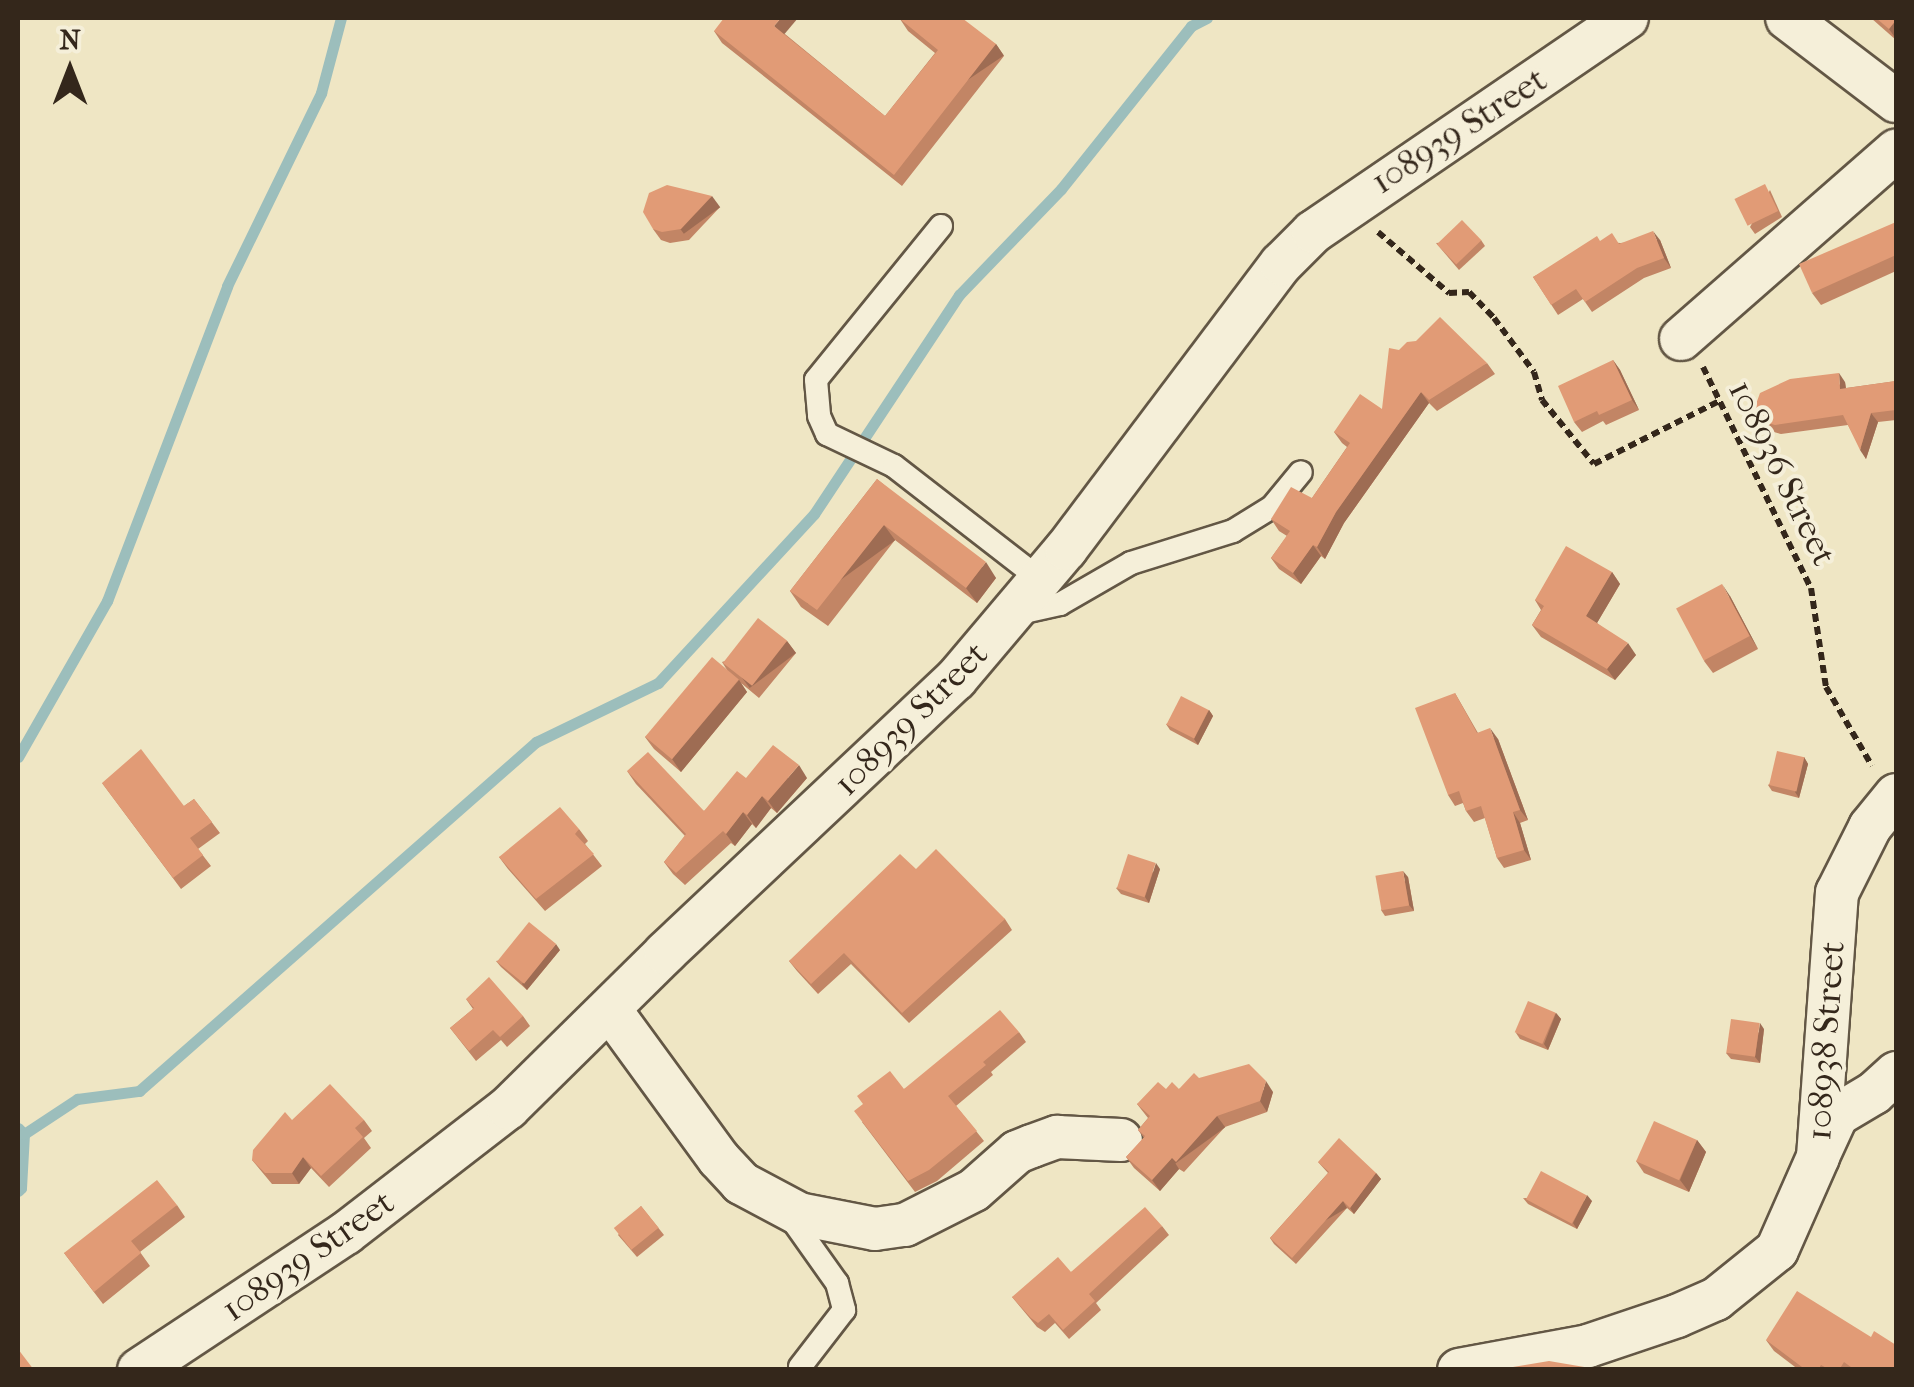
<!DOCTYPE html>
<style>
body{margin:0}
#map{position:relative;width:1914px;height:1387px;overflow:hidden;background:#efe6c4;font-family:"IM FELL French Canon",serif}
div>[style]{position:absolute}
.stream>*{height:11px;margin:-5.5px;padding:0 5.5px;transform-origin:5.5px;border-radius:5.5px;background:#9cbebc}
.path>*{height:6px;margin-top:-3px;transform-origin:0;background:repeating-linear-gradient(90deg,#34271b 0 8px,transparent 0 13px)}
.roads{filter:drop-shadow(2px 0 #635745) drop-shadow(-2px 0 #635745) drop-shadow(0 2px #635745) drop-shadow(0 -2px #635745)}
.service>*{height:22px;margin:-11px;padding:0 11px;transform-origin:11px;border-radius:11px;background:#f5efd9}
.minor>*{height:42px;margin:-21px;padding:0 21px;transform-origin:21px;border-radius:21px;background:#f5efd9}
.wall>*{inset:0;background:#c28565}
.shaded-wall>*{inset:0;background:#9e6c53;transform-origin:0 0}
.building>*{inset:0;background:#e19b76;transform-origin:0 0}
span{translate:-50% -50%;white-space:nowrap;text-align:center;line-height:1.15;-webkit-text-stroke:8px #f5efd9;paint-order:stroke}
.street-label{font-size:35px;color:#34271b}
.frame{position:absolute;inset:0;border:20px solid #34271b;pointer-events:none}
.north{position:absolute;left:20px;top:20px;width:100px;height:100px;-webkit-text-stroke:8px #f5efd9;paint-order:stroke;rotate:0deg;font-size:28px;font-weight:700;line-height:40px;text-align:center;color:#34271b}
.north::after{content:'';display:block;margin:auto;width:35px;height:45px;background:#34271b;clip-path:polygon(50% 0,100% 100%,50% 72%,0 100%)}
</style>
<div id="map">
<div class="stream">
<i style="left:18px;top:757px;width:180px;rotate:-60.3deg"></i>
<i style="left:107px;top:601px;width:337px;rotate:-69.1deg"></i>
<i style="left:227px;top:286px;width:215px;rotate:-64deg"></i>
<i style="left:321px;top:93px;width:78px;rotate:-75.1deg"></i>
<i style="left:18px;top:1128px;width:8px;rotate:45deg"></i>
<i style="left:24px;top:1134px;width:54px;rotate:93.2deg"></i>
<i style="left:21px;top:1188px;width:4px;rotate:135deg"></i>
<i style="left:24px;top:1134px;width:64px;rotate:-33.4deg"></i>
<i style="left:77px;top:1099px;width:63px;rotate:-7.4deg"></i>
<i style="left:139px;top:1091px;width:529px;rotate:-41.32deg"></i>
<i style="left:536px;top:742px;width:136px;rotate:-25.8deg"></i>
<i style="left:658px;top:683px;width:230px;rotate:-47.3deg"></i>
<i style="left:814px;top:514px;width:263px;rotate:-56.5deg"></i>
<i style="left:959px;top:295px;width:147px;rotate:-46.1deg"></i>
<i style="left:1061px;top:189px;width:208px;rotate:-51.4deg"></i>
<i style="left:1191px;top:26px;width:18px;rotate:-27deg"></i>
</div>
<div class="path">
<i style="left:1378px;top:232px;width:94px;rotate:40.7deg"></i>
<i style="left:1449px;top:293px;width:20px;rotate:-3deg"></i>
<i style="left:1469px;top:292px;width:36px;rotate:46deg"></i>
<i style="left:1494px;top:318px;width:67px;rotate:53.5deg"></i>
<i style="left:1534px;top:372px;width:29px;rotate:74deg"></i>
<i style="left:1542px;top:400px;width:82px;rotate:50.9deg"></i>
<i style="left:1594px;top:464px;width:140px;rotate:-26.7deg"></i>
<i style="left:1703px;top:367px;width:246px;rotate:64deg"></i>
<i style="left:1811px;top:588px;width:100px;rotate:81.4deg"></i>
<i style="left:1826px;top:687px;width:91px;rotate:59.8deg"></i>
</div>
<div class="roads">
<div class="service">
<i style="left:941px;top:226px;width:198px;rotate:129.1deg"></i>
<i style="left:816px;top:380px;width:36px;rotate:85deg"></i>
<i style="left:819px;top:416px;width:20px;rotate:66deg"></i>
<i style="left:827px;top:434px;width:74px;rotate:25.5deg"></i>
<i style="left:894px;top:466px;width:186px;rotate:37.8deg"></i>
<i style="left:1015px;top:614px;width:46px;rotate:-12.5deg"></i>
<i style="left:1060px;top:604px;width:82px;rotate:-30deg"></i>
<i style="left:1131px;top:563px;width:107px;rotate:-17.4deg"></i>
<i style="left:1233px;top:531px;width:46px;rotate:-31.6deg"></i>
<i style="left:1272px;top:507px;width:45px;rotate:-50.4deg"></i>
<i style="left:788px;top:1214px;width:85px;rotate:54.6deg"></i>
<i style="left:837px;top:1283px;width:28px;rotate:75deg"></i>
<i style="left:844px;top:1310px;width:72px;rotate:127.7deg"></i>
</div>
<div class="minor">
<i style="left:1787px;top:18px;width:137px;rotate:37.3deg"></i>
<i style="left:1681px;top:339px;width:286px;rotate:-41.2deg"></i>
<i style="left:611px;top:1011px;width:183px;rotate:53.9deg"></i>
<i style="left:719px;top:1159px;width:33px;rotate:47deg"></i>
<i style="left:741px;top:1183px;width:66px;rotate:28.1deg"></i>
<i style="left:799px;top:1214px;width:77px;rotate:11.2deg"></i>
<i style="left:875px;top:1229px;width:30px;rotate:-8deg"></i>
<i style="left:905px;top:1225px;width:77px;rotate:-26.9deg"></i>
<i style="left:974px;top:1190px;width:57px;rotate:-41.5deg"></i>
<i style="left:1017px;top:1152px;width:16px;rotate:-22deg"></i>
<i style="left:1032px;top:1146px;width:27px;rotate:-20deg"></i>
<i style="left:1057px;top:1137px;width:64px;rotate:2.7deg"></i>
<i style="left:1820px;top:1152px;width:41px;rotate:-65.3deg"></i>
<i style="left:1837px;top:1115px;width:43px;rotate:-30.7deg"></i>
<i style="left:1874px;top:1093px;width:30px;rotate:-42deg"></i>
<i style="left:139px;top:1370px;width:248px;rotate:-33.5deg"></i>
<i style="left:346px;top:1233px;width:205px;rotate:-37.7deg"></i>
<i style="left:508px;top:1108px;width:221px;rotate:-44.6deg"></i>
<i style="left:665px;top:953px;width:400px;rotate:-43.3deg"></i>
<i style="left:956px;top:679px;width:170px;rotate:-49.8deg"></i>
<i style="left:1066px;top:549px;width:357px;rotate:-53deg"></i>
<i style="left:1281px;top:264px;width:45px;rotate:-45deg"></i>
<i style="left:1313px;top:232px;width:380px;rotate:-34.3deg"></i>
<i style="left:1459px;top:1370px;width:131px;rotate:-10.5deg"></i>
<i style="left:1588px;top:1346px;width:94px;rotate:-18.6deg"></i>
<i style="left:1677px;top:1316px;width:43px;rotate:-23.6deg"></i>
<i style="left:1716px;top:1299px;width:78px;rotate:-38.8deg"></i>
<i style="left:1777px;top:1250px;width:102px;rotate:-66.2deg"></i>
<i style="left:1818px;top:1157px;width:265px;rotate:-85.9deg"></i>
<i style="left:1837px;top:893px;width:74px;rotate:-63.4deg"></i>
<i style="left:1870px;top:827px;width:41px;rotate:-50.9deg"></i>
</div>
</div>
<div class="wall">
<i style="clip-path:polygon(1871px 18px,1896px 18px,1896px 40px)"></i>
<i style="clip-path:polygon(900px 19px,996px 44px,1004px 56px,902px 186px,722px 43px,714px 31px,785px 34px,885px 116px,935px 53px,908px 31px)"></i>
<i style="clip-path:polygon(1770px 190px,1782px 217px,1755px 234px,1750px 227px)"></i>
<i style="clip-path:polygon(720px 207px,689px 240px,670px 243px,661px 240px,653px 229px)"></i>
<i style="clip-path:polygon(1896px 222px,1896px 271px,1821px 305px,1812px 293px)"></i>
<i style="clip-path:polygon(1481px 240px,1485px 246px,1459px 270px,1436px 243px)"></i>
<i style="clip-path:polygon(1660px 240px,1671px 268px,1644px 278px,1592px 312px,1583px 299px,1558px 315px,1533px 277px,1600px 241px,1620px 243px)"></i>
<i style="clip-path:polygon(1613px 360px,1620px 370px,1639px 410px,1606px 425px,1603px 421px,1582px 432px,1574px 422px)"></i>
<i style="clip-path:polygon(1487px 363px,1495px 374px,1437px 411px,1429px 403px,1344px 523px,1325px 559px,1321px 556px,1301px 584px,1279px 569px,1271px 558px,1287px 536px,1279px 531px,1271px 519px,1312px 498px,1347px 447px,1342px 443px,1334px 432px,1382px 409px)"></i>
<i style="clip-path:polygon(1896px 381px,1896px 420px,1878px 422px,1866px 459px,1848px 425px,1781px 434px,1767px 430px,1761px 421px,1845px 382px,1846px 388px)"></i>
<i style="clip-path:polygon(877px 479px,996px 578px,977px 603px,895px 540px,828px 626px,801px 607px,790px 591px)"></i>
<i style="clip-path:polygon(1612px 572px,1620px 584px,1597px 623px,1636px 655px,1615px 680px,1541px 637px,1532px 625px,1541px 610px,1535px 600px)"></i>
<i style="clip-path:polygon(1730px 596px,1758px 649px,1713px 673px,1704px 661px)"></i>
<i style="clip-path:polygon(787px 641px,796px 653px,759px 698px,741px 683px,747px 692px,681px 772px,654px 749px,645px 737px,727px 670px,722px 662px)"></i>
<i style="clip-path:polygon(1455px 693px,1478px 733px,1498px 739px,1528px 820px,1520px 823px,1531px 860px,1504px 868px,1497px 858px,1485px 818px,1474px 822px,1466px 811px,1463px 803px,1455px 806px,1448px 795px)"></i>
<i style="clip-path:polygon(1209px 710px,1213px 716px,1198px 745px,1170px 730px,1166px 724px)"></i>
<i style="clip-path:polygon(1804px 757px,1808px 764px,1799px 798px,1772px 791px,1768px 785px)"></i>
<i style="clip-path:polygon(627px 771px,704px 811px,746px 778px,807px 778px,777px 813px,771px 808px,756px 828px,752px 824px,735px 846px,731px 843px,685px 885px,673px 874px,664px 862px,685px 836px,636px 784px)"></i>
<i style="clip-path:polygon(102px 783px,184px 806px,194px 799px,220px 833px,198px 849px,211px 866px,181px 889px)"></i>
<i style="clip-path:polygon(579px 829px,588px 841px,585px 844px,602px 866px,545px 911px,508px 869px,499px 857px)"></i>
<i style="clip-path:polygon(916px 869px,1005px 919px,1012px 930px,909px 1023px,851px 964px,818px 994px,797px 971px,789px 961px)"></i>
<i style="clip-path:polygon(1160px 869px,1149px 903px,1121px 894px,1116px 888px)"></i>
<i style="clip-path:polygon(1408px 877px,1414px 911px,1385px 916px,1381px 910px)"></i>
<i style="clip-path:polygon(560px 950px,527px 990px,501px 967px,496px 961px)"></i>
<i style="clip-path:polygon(466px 999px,523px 1016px,530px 1026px,507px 1047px,501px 1040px,476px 1061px,450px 1028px,473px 1009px)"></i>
<i style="clip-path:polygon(1556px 1013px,1561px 1019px,1548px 1050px,1520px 1039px,1516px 1033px)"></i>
<i style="clip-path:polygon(1764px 1029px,1760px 1063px,1731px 1059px,1726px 1053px)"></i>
<i style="clip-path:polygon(1019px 1032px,1026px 1042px,991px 1072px,993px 1075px,956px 1106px,984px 1141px,937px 1181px,915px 1192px,862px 1122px,904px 1089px)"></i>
<i style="clip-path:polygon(1199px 1078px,1273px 1092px,1267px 1112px,1225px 1127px,1184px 1172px,1179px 1169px,1160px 1191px,1134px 1168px,1126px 1157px,1144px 1138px,1138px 1130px,1148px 1118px,1137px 1104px,1166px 1089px,1179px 1089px)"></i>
<i style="clip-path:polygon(292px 1120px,364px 1120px,372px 1131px,364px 1138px,371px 1148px,329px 1187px,311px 1168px,299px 1184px,272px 1184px,252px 1160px)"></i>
<i style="clip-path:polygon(1697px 1140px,1706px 1152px,1689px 1192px,1644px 1173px,1636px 1161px)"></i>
<i style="clip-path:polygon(1318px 1162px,1376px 1173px,1381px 1179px,1354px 1214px,1347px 1208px,1296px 1264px,1274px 1244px,1270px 1238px,1328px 1173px)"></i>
<i style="clip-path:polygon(1523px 1198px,1592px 1201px,1577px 1229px,1528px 1204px)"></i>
<i style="clip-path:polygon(177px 1205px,185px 1217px,140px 1252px,150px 1266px,103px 1304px,64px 1253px)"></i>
<i style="clip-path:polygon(641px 1206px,664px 1235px,637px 1257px,618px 1235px)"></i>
<i style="clip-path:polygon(1162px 1226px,1169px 1235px,1096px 1303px,1101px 1310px,1069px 1339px,1055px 1323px,1045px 1332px,1037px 1327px,1012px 1297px,1071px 1272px)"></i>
<i style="clip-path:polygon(1766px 1340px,1896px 1370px,1799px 1370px,1774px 1351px)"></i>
</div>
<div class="shaded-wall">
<i style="clip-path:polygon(781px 18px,798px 18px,782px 37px,774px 26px)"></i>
<i style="clip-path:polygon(1896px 20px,1896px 39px,1889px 29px)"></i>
<i style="left:996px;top:44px;width:14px;height:166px;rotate:56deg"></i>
<i style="left:712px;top:196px;width:14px;height:45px;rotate:54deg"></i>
<i style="clip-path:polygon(1653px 231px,1660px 240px,1671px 268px,1664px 258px)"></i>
<i style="clip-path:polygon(1613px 360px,1620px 370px,1639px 410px,1632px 400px)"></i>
<i style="clip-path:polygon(1839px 373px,1845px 382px,1847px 398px,1840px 389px)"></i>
<i style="clip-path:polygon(1421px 392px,1429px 403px,1344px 523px,1325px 559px,1317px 547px,1336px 512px)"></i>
<i style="clip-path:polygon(1871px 413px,1878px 422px,1866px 459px,1860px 450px)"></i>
<i style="left:884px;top:525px;width:19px;height:108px;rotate:54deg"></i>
<i style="clip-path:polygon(1313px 545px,1321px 556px,1301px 584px,1293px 573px)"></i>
<i style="clip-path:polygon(986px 562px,996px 578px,977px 603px,966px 588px)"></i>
<i style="clip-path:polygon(1612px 572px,1620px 584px,1594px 628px,1586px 616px)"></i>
<i style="clip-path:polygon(1722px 584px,1730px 596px,1758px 649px,1750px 636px)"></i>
<i style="left:787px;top:641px;width:15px;height:58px;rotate:53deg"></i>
<i style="clip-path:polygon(1628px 643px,1636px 655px,1615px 680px,1607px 669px)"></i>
<i style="clip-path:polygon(739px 680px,747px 692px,681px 772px,672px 759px)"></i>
<i style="clip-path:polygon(1209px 710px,1213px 716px,1198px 745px,1194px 739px)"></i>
<i style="clip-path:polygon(1490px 728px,1498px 739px,1528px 820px,1520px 810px)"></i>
<i style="clip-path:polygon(1804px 757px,1808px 764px,1799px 798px,1795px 792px)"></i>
<i style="clip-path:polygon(799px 765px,807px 778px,777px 813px,768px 801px)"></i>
<i style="clip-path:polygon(762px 796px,771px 808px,756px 828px,747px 815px)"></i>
<i style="clip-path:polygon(743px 812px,752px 824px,735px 846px,726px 834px)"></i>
<i style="clip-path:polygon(1513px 812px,1520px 823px,1531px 860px,1524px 850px)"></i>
<i style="clip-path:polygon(1156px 863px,1160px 869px,1149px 903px,1145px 897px)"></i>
<i style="clip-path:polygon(1403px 871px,1408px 877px,1414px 911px,1409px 905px)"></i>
<i style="clip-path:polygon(556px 944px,560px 950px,527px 990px,522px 984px)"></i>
<i style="clip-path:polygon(1556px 1013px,1561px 1019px,1548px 1050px,1544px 1044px)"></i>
<i style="clip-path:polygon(1760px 1023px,1764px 1029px,1760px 1063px,1755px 1057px)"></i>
<i style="clip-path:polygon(1266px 1081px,1273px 1092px,1267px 1112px,1260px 1101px)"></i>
<i style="left:1217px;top:1116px;width:14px;height:62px;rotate:54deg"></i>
<i style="clip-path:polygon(1697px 1140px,1706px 1152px,1689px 1192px,1680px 1180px)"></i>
<i style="clip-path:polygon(303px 1157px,311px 1168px,299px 1184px,292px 1173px)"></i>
<i style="clip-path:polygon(1172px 1158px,1179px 1169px,1160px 1191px,1152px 1180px)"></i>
<i style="clip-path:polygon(1376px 1173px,1381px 1179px,1354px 1214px,1350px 1208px)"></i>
<i style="clip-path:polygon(1587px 1195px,1592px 1201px,1577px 1229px,1573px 1223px)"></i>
<i style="left:1343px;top:1201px;width:8px;height:76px;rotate:60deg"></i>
</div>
<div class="building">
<i style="clip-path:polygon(724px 18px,781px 18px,774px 26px,885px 116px,938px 50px,900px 19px,902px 18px,962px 18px,996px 44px,894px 175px,714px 31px)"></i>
<i style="clip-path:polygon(1876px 18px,1896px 18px,1896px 20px,1889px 29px)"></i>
<i style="left:1765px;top:184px;width:30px;height:34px;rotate:64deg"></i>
<i style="clip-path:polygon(667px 185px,712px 196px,681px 229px,662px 232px,653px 229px,643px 212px,649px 193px)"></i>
<i style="left:1462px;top:220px;width:28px;height:35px;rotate:46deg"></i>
<i style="clip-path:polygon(1896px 222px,1896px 255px,1812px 293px,1799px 264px)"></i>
<i style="clip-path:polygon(1653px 231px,1664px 258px,1637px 268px,1585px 302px,1576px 289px,1551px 305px,1533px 277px,1597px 236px,1600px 241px,1612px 233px,1619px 244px)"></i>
<i style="clip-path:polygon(1440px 317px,1487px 363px,1429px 400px,1421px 392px,1336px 512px,1317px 547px,1313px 545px,1293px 573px,1271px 558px,1290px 531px,1271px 519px,1291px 487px,1312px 498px,1350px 443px,1334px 432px,1360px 394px,1382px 409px,1389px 348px,1399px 350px,1407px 342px,1416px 341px)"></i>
<i style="clip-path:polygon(1613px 360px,1632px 400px,1599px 415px,1597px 411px,1574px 422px,1558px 386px)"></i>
<i style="clip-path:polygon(1839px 373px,1840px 389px,1896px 381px,1896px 410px,1871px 413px,1860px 450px,1843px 415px,1775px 425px,1761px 421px,1755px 407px,1760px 393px,1790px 379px)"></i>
<i style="clip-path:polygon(877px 479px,986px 562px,966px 588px,884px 525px,817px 610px,790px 591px)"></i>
<i style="clip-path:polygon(1566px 546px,1612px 572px,1586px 616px,1628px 643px,1607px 669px,1532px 625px,1544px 606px,1535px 600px)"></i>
<i style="left:1722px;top:584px;width:59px;height:52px;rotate:62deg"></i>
<i style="left:758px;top:618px;width:37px;height:57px;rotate:38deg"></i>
<i style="left:712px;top:657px;width:35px;height:104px;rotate:40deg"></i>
<i style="clip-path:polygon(1455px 693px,1477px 733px,1490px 728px,1520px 810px,1513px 812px,1524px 850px,1497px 858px,1481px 806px,1466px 811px,1459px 791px,1448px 795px,1415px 708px)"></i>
<i style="left:1181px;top:696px;width:31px;height:32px;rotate:27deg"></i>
<i style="clip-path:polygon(773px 745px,799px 765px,768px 801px,762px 796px,747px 815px,743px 812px,726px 834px,723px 831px,676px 873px,664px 862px,686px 834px,627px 771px,648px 752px,704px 811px,737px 771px,746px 778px)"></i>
<i style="clip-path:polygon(141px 749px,184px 806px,194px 799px,212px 822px,190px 838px,203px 855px,173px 878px,102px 783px)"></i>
<i style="left:1777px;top:751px;width:28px;height:35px;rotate:13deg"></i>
<i style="clip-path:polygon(560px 807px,579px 829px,575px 834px,594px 854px,536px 899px,499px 857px)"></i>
<i style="clip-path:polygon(936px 849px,1005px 919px,902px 1013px,844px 953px,811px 984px,789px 961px,900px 854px,916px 869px)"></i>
<i style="left:1128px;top:854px;width:29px;height:36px;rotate:18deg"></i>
<i style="left:1403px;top:871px;width:35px;height:28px;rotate:80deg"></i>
<i style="left:529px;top:922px;width:35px;height:51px;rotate:39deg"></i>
<i style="clip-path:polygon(489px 977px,523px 1016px,500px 1037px,493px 1030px,469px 1051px,450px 1028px,474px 1008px,466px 999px)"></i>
<i style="left:1528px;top:1001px;width:30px;height:34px;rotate:23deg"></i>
<i style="clip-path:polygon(1000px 1010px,1019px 1032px,983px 1062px,986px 1065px,948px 1096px,977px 1131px,929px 1170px,908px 1181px,854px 1111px,863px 1104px,857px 1096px,890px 1071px,904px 1089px)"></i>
<i style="left:1731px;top:1019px;width:29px;height:34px;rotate:8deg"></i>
<i style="clip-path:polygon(1249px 1064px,1266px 1081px,1260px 1101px,1217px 1116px,1176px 1162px,1172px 1158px,1152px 1180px,1126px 1157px,1145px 1136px,1138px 1130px,1150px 1116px,1137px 1104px,1158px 1082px,1166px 1089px,1172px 1082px,1179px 1089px,1194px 1073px,1199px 1078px)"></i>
<i style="clip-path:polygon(330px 1084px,364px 1120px,355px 1128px,363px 1137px,321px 1176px,303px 1157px,292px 1173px,265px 1173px,252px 1160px,253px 1150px,285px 1112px,292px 1120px)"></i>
<i style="left:1654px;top:1121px;width:47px;height:44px;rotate:24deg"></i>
<i style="clip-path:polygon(1339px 1138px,1376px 1173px,1350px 1208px,1343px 1201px,1292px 1258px,1270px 1238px,1329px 1172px,1318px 1162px)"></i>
<i style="left:1541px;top:1171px;width:52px;height:32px;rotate:28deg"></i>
<i style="clip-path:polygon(157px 1180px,177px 1205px,131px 1241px,141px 1253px,94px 1292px,64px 1253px)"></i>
<i style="left:641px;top:1206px;width:28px;height:35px;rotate:51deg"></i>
<i style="clip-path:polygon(1145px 1207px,1162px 1226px,1089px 1294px,1095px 1301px,1063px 1330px,1049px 1314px,1038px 1323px,1031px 1318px,1012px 1297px,1058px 1257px,1071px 1272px)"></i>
<i style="clip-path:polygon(1797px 1291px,1871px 1337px,1874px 1331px,1896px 1345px,1896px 1370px,1855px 1370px,1844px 1362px,1839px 1370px,1830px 1370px,1821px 1365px,1818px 1370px,1806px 1370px,1766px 1340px)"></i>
<i style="clip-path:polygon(18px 1349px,34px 1370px,18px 1370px)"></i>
<i style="clip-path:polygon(1549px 1361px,1602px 1370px,1512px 1370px,1513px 1367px)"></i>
</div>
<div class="street-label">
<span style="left:1459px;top:131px;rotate:-33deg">108939 Street</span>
<span style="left:1782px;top:473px;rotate:64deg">108936 Street</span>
<span style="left:911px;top:719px;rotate:-45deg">108939 Street</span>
<span style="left:1826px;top:1041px;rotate:-86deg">108938 Street</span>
<span style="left:308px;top:1256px;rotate:-35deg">108939 Street</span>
</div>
<div class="frame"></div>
<div class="north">N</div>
</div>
